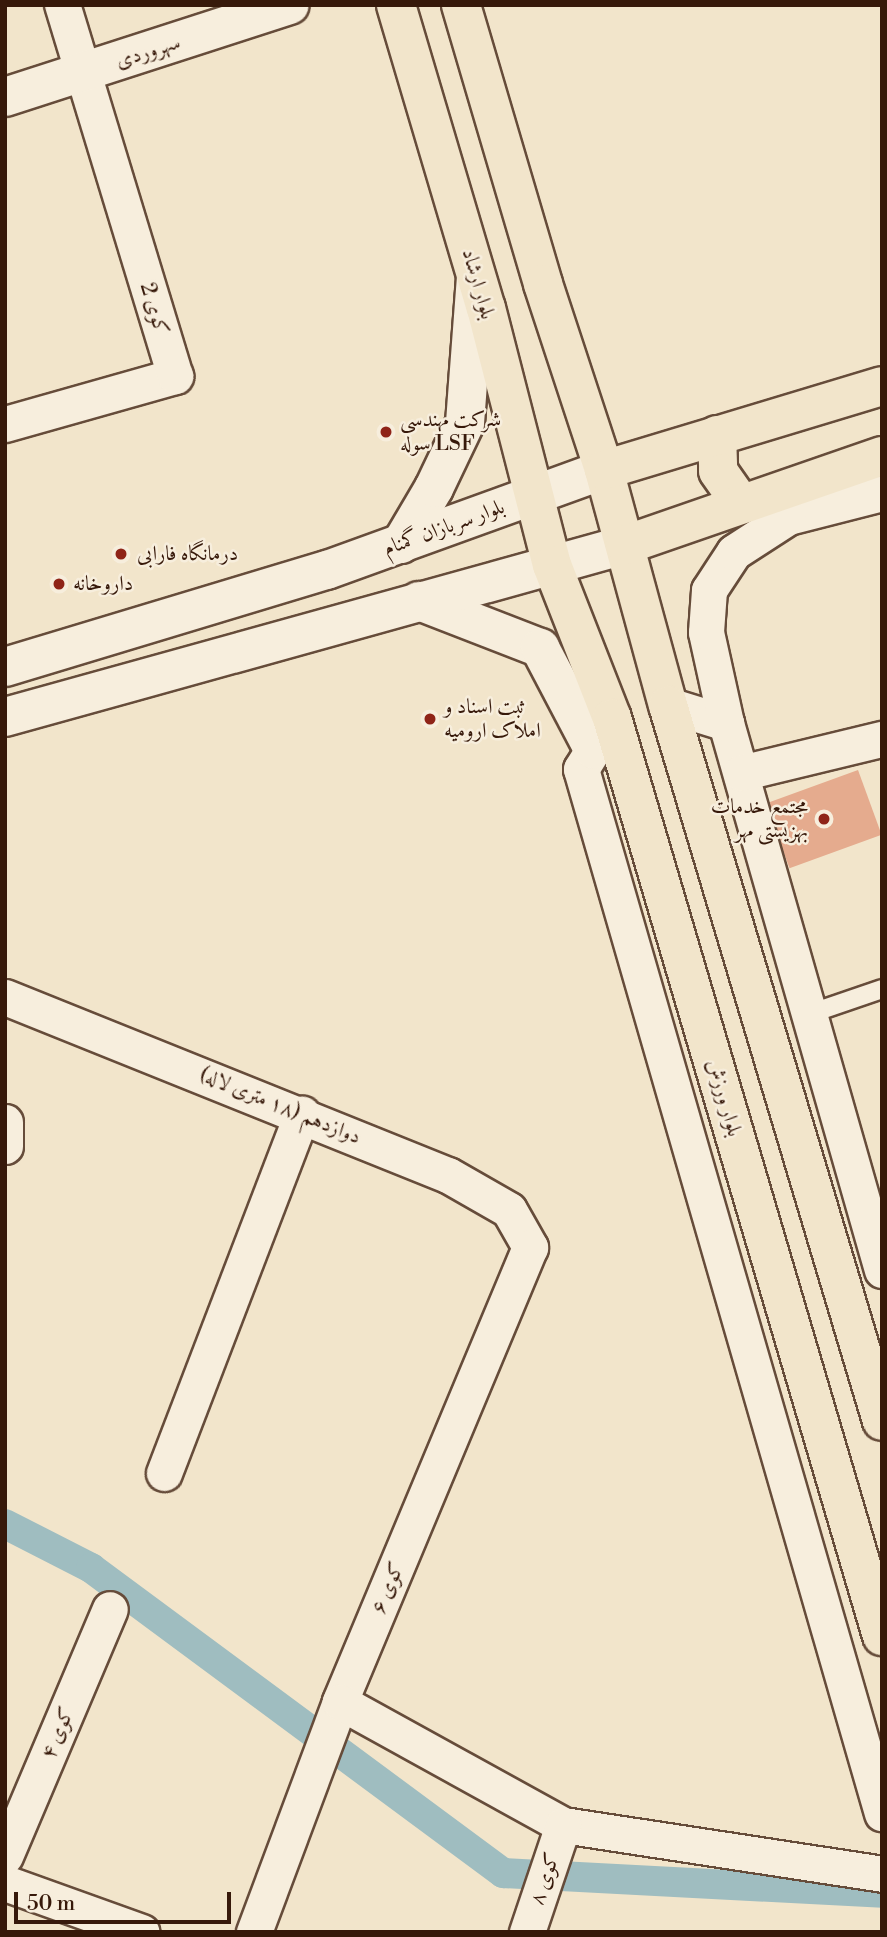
<!DOCTYPE html>
<meta charset="utf-8">
<style>
body{margin:0}
#map{position:relative;width:887px;height:1937px;overflow:hidden;background:#f2e5cb;font-family:"Libre Bodoni",Amiri,serif}
div>[style]{position:absolute}
.canal>*{height:30px;margin:-15px;padding:0 15px;transform-origin:15px;border-radius:15px;background:#9fbdc0}
.building>*{inset:0;background:#e5ab8e;transform-origin:0 0}
.roads{filter:drop-shadow(2px 0 #664c3a) drop-shadow(-2px 0 #664c3a) drop-shadow(0 2px #664c3a) drop-shadow(0 -2px #664c3a)}
.lane>*{height:18px;margin:-9px;padding:0 9px;transform-origin:9px;border-radius:9px;background:#f7eedd}
.street>*{height:35px;margin:-17.5px;padding:0 17.5px;transform-origin:17.5px;border-radius:17.5px;background:#f7eedd}
.secondary>*{height:38px;margin:-19px;padding:0 19px;transform-origin:19px;border-radius:19px;background:#f7eedd}
.primary>*{height:38px;margin:-19px;padding:0 19px;transform-origin:19px;border-radius:19px;background:#f2e5cb}
.dots>*{width:19px;height:19px;translate:-50% -50%;box-sizing:border-box;border:4px solid #f7eedd;border-radius:50%}
span{translate:-50% -50%;white-space:nowrap;text-align:center;line-height:1.15;-webkit-text-stroke:5px #f7eedd;paint-order:stroke}
.street-label{font-size:21px;color:#37190a}
.poi-label{font-size:21px;color:#37190a}
.left{translate:0 -50%;text-align:left}
.right{translate:-100% -50%;text-align:right}
.frame{position:absolute;inset:0;border:7px solid #37190a;pointer-events:none}
.scale{position:absolute;left:14px;top:1892px;width:217px;height:32px;box-sizing:border-box;border:4px solid #37190a;border-top:0;padding-left:9px;font-size:21px;line-height:24px;white-space:nowrap;color:#37190a;-webkit-text-stroke:5px #f7eedd;paint-order:stroke}
</style>
<div id="map">
<div class="canal">
<i style="left:5px;top:1524px;width:97px;rotate:27.1deg"></i>
<i style="left:91px;top:1568px;width:513px;rotate:36.51deg"></i>
<i style="left:503px;top:1873px;width:380px;rotate:3deg"></i>
</div>
<div class="building">
<i style="left:858px;top:770px;width:69px;height:98px;rotate:70deg"></i>
</div>
<div class="roads">
<div class="lane">
<i style="left:806px;top:1015px;width:80px;rotate:-18.9deg"></i>
</div>
<div class="street">
<i style="left:5px;top:424px;width:177px;rotate:-15.8deg"></i>
<i style="left:175px;top:376px;width:388px;rotate:-106.9deg"></i>
<i style="left:769px;top:507px;width:21px;rotate:28deg"></i>
<i style="left:788px;top:517px;width:97px;rotate:-14.3deg"></i>
<i style="left:668px;top:705px;width:61px;rotate:17.2deg"></i>
<i style="left:726px;top:723px;width:569px;rotate:74.08deg"></i>
<i style="left:726px;top:723px;width:93px;rotate:-102.4deg"></i>
<i style="left:706px;top:632px;width:42px;rotate:-85.9deg"></i>
<i style="left:709px;top:590px;width:45px;rotate:-56.7deg"></i>
<i style="left:734px;top:552px;width:64px;rotate:-32.9deg"></i>
<i style="left:609px;top:724px;width:53px;rotate:121.9deg"></i>
<i style="left:581px;top:769px;width:1087px;rotate:73.92deg"></i>
<i style="left:741px;top:773px;width:145px;rotate:-13.6deg"></i>
<i style="left:5px;top:997px;width:477px;rotate:21.9deg"></i>
<i style="left:448px;top:1175px;width:70px;rotate:29.8deg"></i>
<i style="left:509px;top:1210px;width:43px;rotate:60.4deg"></i>
<i style="left:530px;top:1247px;width:493px;rotate:112.7deg"></i>
<i style="left:340px;top:1702px;width:246px;rotate:110.5deg"></i>
<i style="left:5px;top:1122px;width:24px;rotate:90deg"></i>
<i style="left:164px;top:1473px;width:385px;rotate:-69deg"></i>
<i style="left:340px;top:1702px;width:255px;rotate:28.9deg"></i>
<i style="left:563px;top:1825px;width:323px;rotate:8.7deg"></i>
<i style="left:5px;top:1856px;width:268px;rotate:-67deg"></i>
<i style="left:5px;top:1883px;width:145px;rotate:19.7deg"></i>
<i style="left:527px;top:1932px;width:113px;rotate:-71.4deg"></i>
</div>
<div class="secondary">
<i style="left:5px;top:97px;width:299px;rotate:-17.9deg"></i>
<i style="left:401px;top:544px;width:65px;rotate:-59.5deg"></i>
<i style="left:434px;top:488px;width:72px;rotate:-64.5deg"></i>
<i style="left:465px;top:423px;width:145px;rotate:-85.7deg"></i>
<i style="left:419px;top:601px;width:130px;rotate:21.2deg"></i>
<i style="left:540px;top:648px;width:114px;rotate:62.3deg"></i>
<i style="left:5px;top:667px;width:336px;rotate:-16.8deg"></i>
<i style="left:327px;top:570px;width:294px;rotate:-19.9deg"></i>
<i style="left:5px;top:717px;width:643px;rotate:-15.51deg"></i>
</div>
<div class="primary">
<i style="left:396px;top:5px;width:316px;rotate:73.5deg"></i>
<i style="left:486px;top:308px;width:265px;rotate:75.6deg"></i>
<i style="left:552px;top:565px;width:164px;rotate:68.6deg"></i>
<i style="left:612px;top:718px;width:957px;rotate:73.61deg"></i>
<i style="left:461px;top:5px;width:291px;rotate:73.6deg"></i>
<i style="left:543px;top:284px;width:196px;rotate:71.8deg"></i>
<i style="left:604px;top:470px;width:244px;rotate:74.8deg"></i>
<i style="left:668px;top:705px;width:747px;rotate:73.36deg"></i>
<i style="left:717px;top:435px;width:36px;rotate:88deg"></i>
<i style="left:718px;top:471px;width:39px;rotate:55deg"></i>
<i style="left:604px;top:470px;width:290px;rotate:-16.8deg"></i>
<i style="left:625px;top:545px;width:272px;rotate:-19.1deg"></i>
</div>
</div>
<div class="dots">
<i style="left:386px;top:432px;background:#8f2418"></i>
<i style="left:121px;top:554px;background:#8f2418"></i>
<i style="left:59px;top:584px;background:#8f2418"></i>
<i style="left:430px;top:719px;background:#8f2418"></i>
<i style="left:824px;top:819px;background:#8f2418"></i>
</div>
<div class="street-label">
<span style="left:148px;top:52px;rotate:-18deg">سهروردی</span>
<span style="left:478px;top:284px;rotate:74deg">بلوار ارشاد</span>
<span style="left:154px;top:309px;rotate:73deg">کوی 2</span>
<span style="left:444px;top:528px;rotate:-20deg">بلوار سربازان گمنام</span>
<span style="left:724px;top:1098px;rotate:74deg">بلوار ورزش</span>
<span style="left:280px;top:1106px;rotate:22deg">دوازدهم (۱۸ متری لاله)</span>
<span style="left:388px;top:1588px;rotate:-67deg">کوی ۶</span>
<span style="left:58px;top:1733px;rotate:-67deg">کوی ۴</span>
<span style="left:545px;top:1879px;rotate:-71deg">کوی ۸</span>
</div>
<div class="poi-label">
<span class="left" style="left:400px;top:432px">شرکت مهندسی<br>سوله LSF</span>
<span class="left" style="left:137px;top:554px">درمانگاه فارابی</span>
<span class="left" style="left:73px;top:584px">داروخانه</span>
<span class="left" style="left:444px;top:719px">ثبت اسناد و<br>املاک ارومیه</span>
<span class="right" style="left:808px;top:819px">مجتمع خدمات<br>بهزیستی مهر</span>
</div>
<div class="frame"></div>
<div class="scale">50 m</div>
</div>
